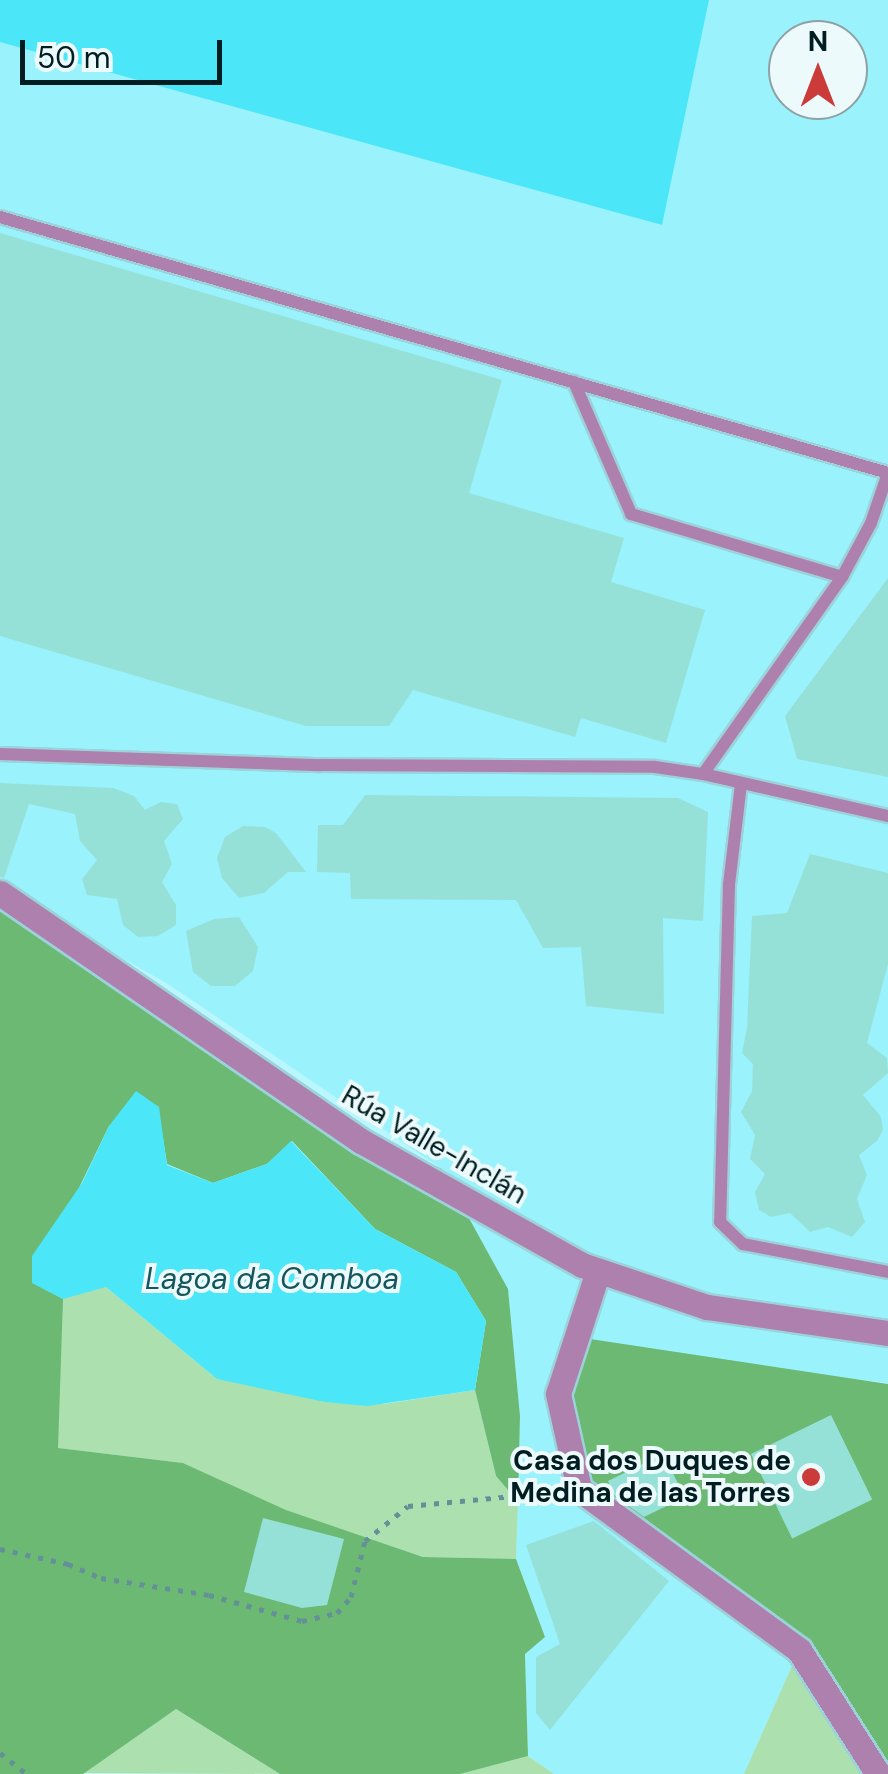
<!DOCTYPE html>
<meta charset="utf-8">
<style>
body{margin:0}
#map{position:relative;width:888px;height:1774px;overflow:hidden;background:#baf6fd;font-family:"DM Sans",sans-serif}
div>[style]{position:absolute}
.built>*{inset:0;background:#9af2fd}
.green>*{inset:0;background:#ade0af}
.forest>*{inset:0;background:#6bb972}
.water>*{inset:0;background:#4be7f8}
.building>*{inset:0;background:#96e1d7;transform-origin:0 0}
.path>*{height:5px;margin-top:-2.5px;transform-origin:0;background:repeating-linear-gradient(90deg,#649197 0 5px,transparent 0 13px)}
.roads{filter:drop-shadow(2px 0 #9cd3da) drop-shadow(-2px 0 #9cd3da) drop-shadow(0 2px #9cd3da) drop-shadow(0 -2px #9cd3da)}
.service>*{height:12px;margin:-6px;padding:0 6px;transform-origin:6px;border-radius:6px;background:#ad80ae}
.minor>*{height:25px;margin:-12.5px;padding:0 12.5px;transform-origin:12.5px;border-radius:12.5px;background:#ad80ae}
.dots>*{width:28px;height:28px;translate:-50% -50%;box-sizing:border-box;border:5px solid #ecfafc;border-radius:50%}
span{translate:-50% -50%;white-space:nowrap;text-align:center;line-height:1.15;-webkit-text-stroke:8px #ecfafc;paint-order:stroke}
.street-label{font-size:28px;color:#001d21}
.poi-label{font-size:28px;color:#001d21;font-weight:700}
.right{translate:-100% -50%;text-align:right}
.water-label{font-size:30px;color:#15565d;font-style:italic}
.north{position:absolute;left:768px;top:20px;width:100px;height:100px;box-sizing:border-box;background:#ecfafc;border:2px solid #8ea2a4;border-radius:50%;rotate:0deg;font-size:28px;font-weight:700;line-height:40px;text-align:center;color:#001d21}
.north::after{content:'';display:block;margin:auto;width:35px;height:45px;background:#ca3b39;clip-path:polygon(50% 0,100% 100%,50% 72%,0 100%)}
.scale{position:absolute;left:20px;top:40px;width:202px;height:45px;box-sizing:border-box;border:5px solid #001d21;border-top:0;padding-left:12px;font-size:30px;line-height:35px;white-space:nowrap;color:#001d21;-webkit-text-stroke:8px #ecfafc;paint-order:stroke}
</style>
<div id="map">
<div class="built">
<i style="clip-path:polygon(evenodd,709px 0,888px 0,888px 1383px,718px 1362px,799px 1650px,744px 1774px,554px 1774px,528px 1756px,525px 1653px,545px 1637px,516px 1559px,520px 1416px,508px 1289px,442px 1169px,168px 984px,0 889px,0 33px,661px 225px,709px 0,788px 40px,848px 40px,848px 100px,788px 100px,788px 40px)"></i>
</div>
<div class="green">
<i style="clip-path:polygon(106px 1287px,217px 1379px,384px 1404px,475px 1390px,496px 1476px,518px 1502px,516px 1559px,423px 1557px,285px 1510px,183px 1463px,57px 1448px,49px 1291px)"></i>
<i style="clip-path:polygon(799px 1650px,878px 1774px,744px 1774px)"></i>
<i style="clip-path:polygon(176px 1709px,280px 1774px,82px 1773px)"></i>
<i style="clip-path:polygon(528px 1756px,554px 1774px,460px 1774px,527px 1756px)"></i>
</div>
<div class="forest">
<i style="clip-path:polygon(0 895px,320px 1113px,442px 1169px,508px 1289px,520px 1416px,518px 1502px,496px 1476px,475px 1390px,486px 1321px,456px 1272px,375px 1229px,292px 1141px,267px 1164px,213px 1183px,167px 1164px,158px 1107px,109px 1126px,33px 1283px,63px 1299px,58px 1448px,183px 1463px,286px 1510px,423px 1557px,516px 1559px,545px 1637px,525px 1654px,528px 1756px,460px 1774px,280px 1774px,176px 1709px,83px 1774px,0 1774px)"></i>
<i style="clip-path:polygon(577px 1337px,888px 1384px,888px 1774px,767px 1626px,579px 1489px,558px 1394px)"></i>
</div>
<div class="water">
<i style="clip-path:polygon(0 0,709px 0,662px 225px,0 42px)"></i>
<i style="clip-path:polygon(136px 1091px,159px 1107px,167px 1165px,213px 1183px,267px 1164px,291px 1141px,375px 1229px,456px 1272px,486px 1321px,475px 1390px,367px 1406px,325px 1402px,217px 1379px,106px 1287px,63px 1299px,32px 1283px,32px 1256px,82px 1183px,109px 1126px)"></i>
</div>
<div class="building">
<i style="clip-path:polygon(0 233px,502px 380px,469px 493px,624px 538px,611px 582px,705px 610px,666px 743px,581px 718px,575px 737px,413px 690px,389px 726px,306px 726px,0 636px)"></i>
<i style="clip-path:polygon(888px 578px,888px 777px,797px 759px,785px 716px)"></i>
<i style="clip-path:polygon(0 783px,113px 788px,134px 796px,145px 810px,161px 802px,177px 804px,183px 819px,164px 841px,172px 864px,162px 882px,176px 905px,176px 925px,158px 936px,138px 937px,123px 925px,117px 899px,87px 895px,82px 879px,97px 860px,80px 841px,75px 814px,29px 804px,4px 878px,0 877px)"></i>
<i style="clip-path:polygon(365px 795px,678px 798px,708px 812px,703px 921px,663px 918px,664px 1014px,586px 1006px,581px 947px,543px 948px,516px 900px,351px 899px,350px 873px,317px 872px,318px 825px,343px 825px)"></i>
<i style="clip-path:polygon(243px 826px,265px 827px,276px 833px,306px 872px,288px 872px,264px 893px,239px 898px,222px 878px,217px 858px,225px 837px)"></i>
<i style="clip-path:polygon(810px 854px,888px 873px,888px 964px,867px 1043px,887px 1058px,888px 1073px,863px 1095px,881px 1117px,883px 1130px,877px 1141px,859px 1155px,867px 1175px,857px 1199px,865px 1222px,852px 1237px,828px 1227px,810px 1232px,790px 1213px,771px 1217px,759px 1210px,755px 1192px,765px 1174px,750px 1159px,755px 1135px,741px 1112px,752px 1091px,753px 1064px,742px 1053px,747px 1028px,752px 916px,787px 913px)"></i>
<i style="clip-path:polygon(239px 917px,258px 947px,253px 971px,235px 986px,211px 986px,193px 972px,186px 931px,214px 919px)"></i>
<i style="left:831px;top:1415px;width:94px;height:89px;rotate:64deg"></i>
<i style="clip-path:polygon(663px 1454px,685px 1497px,644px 1517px,614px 1495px,608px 1481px)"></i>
<i style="clip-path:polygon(263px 1518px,344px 1539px,327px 1605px,302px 1608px,244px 1592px)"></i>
<i style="clip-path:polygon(594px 1521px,669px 1581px,550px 1730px,536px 1713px,536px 1657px,560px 1644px,526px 1545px)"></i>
</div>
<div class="path">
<i style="left:0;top:1549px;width:70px;rotate:12.4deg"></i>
<i style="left:68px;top:1564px;width:36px;rotate:23deg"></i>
<i style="left:101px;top:1578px;width:109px;rotate:8.9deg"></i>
<i style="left:209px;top:1595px;width:97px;rotate:15.6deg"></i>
<i style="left:302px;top:1621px;width:36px;rotate:-13deg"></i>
<i style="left:337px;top:1613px;width:21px;rotate:-49deg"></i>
<i style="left:351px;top:1597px;width:58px;rotate:-76deg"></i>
<i style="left:365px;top:1541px;width:55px;rotate:-39.1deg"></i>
<i style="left:408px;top:1506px;width:150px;rotate:-5.4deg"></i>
<i style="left:0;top:1753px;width:34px;rotate:38deg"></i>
</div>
<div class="roads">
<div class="service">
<i style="left:0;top:217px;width:924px;rotate:16.08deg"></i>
<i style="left:888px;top:473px;width:53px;rotate:108.8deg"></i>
<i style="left:871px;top:523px;width:61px;rotate:118.2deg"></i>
<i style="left:842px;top:577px;width:241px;rotate:125.2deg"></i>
<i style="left:574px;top:382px;width:144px;rotate:66.6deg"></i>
<i style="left:631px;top:514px;width:220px;rotate:16.6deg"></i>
<i style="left:0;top:754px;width:321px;rotate:2deg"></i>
<i style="left:321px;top:765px;width:334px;rotate:0.3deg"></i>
<i style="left:655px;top:767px;width:49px;rotate:8.3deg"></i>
<i style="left:703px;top:774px;width:190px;rotate:12.8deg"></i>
<i style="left:741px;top:784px;width:101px;rotate:96.8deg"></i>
<i style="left:729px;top:884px;width:338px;rotate:91.5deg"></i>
<i style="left:720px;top:1222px;width:32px;rotate:44deg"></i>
<i style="left:743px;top:1244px;width:148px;rotate:10.9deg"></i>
</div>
<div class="minor">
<i style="left:0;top:893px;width:438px;rotate:34.5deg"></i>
<i style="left:361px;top:1141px;width:253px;rotate:29.3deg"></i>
<i style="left:582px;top:1265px;width:132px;rotate:18.6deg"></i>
<i style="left:707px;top:1307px;width:183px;rotate:8.2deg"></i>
<i style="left:598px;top:1271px;width:129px;rotate:108deg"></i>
<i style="left:558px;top:1394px;width:97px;rotate:77.5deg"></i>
<i style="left:579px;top:1489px;width:273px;rotate:36.2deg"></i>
<i style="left:799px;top:1650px;width:147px;rotate:57.5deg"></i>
</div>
</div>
<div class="dots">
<i style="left:811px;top:1477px;background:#ca3b39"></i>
</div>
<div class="street-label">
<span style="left:434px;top:1145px;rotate:30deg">Rúa Valle-Inclán</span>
</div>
<div class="poi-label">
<span class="right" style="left:791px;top:1477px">Casa dos Duques de<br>Medina de las Torres</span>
</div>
<div class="water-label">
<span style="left:272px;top:1279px">Lagoa da Comboa</span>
</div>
<div class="north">N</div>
<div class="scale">50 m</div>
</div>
